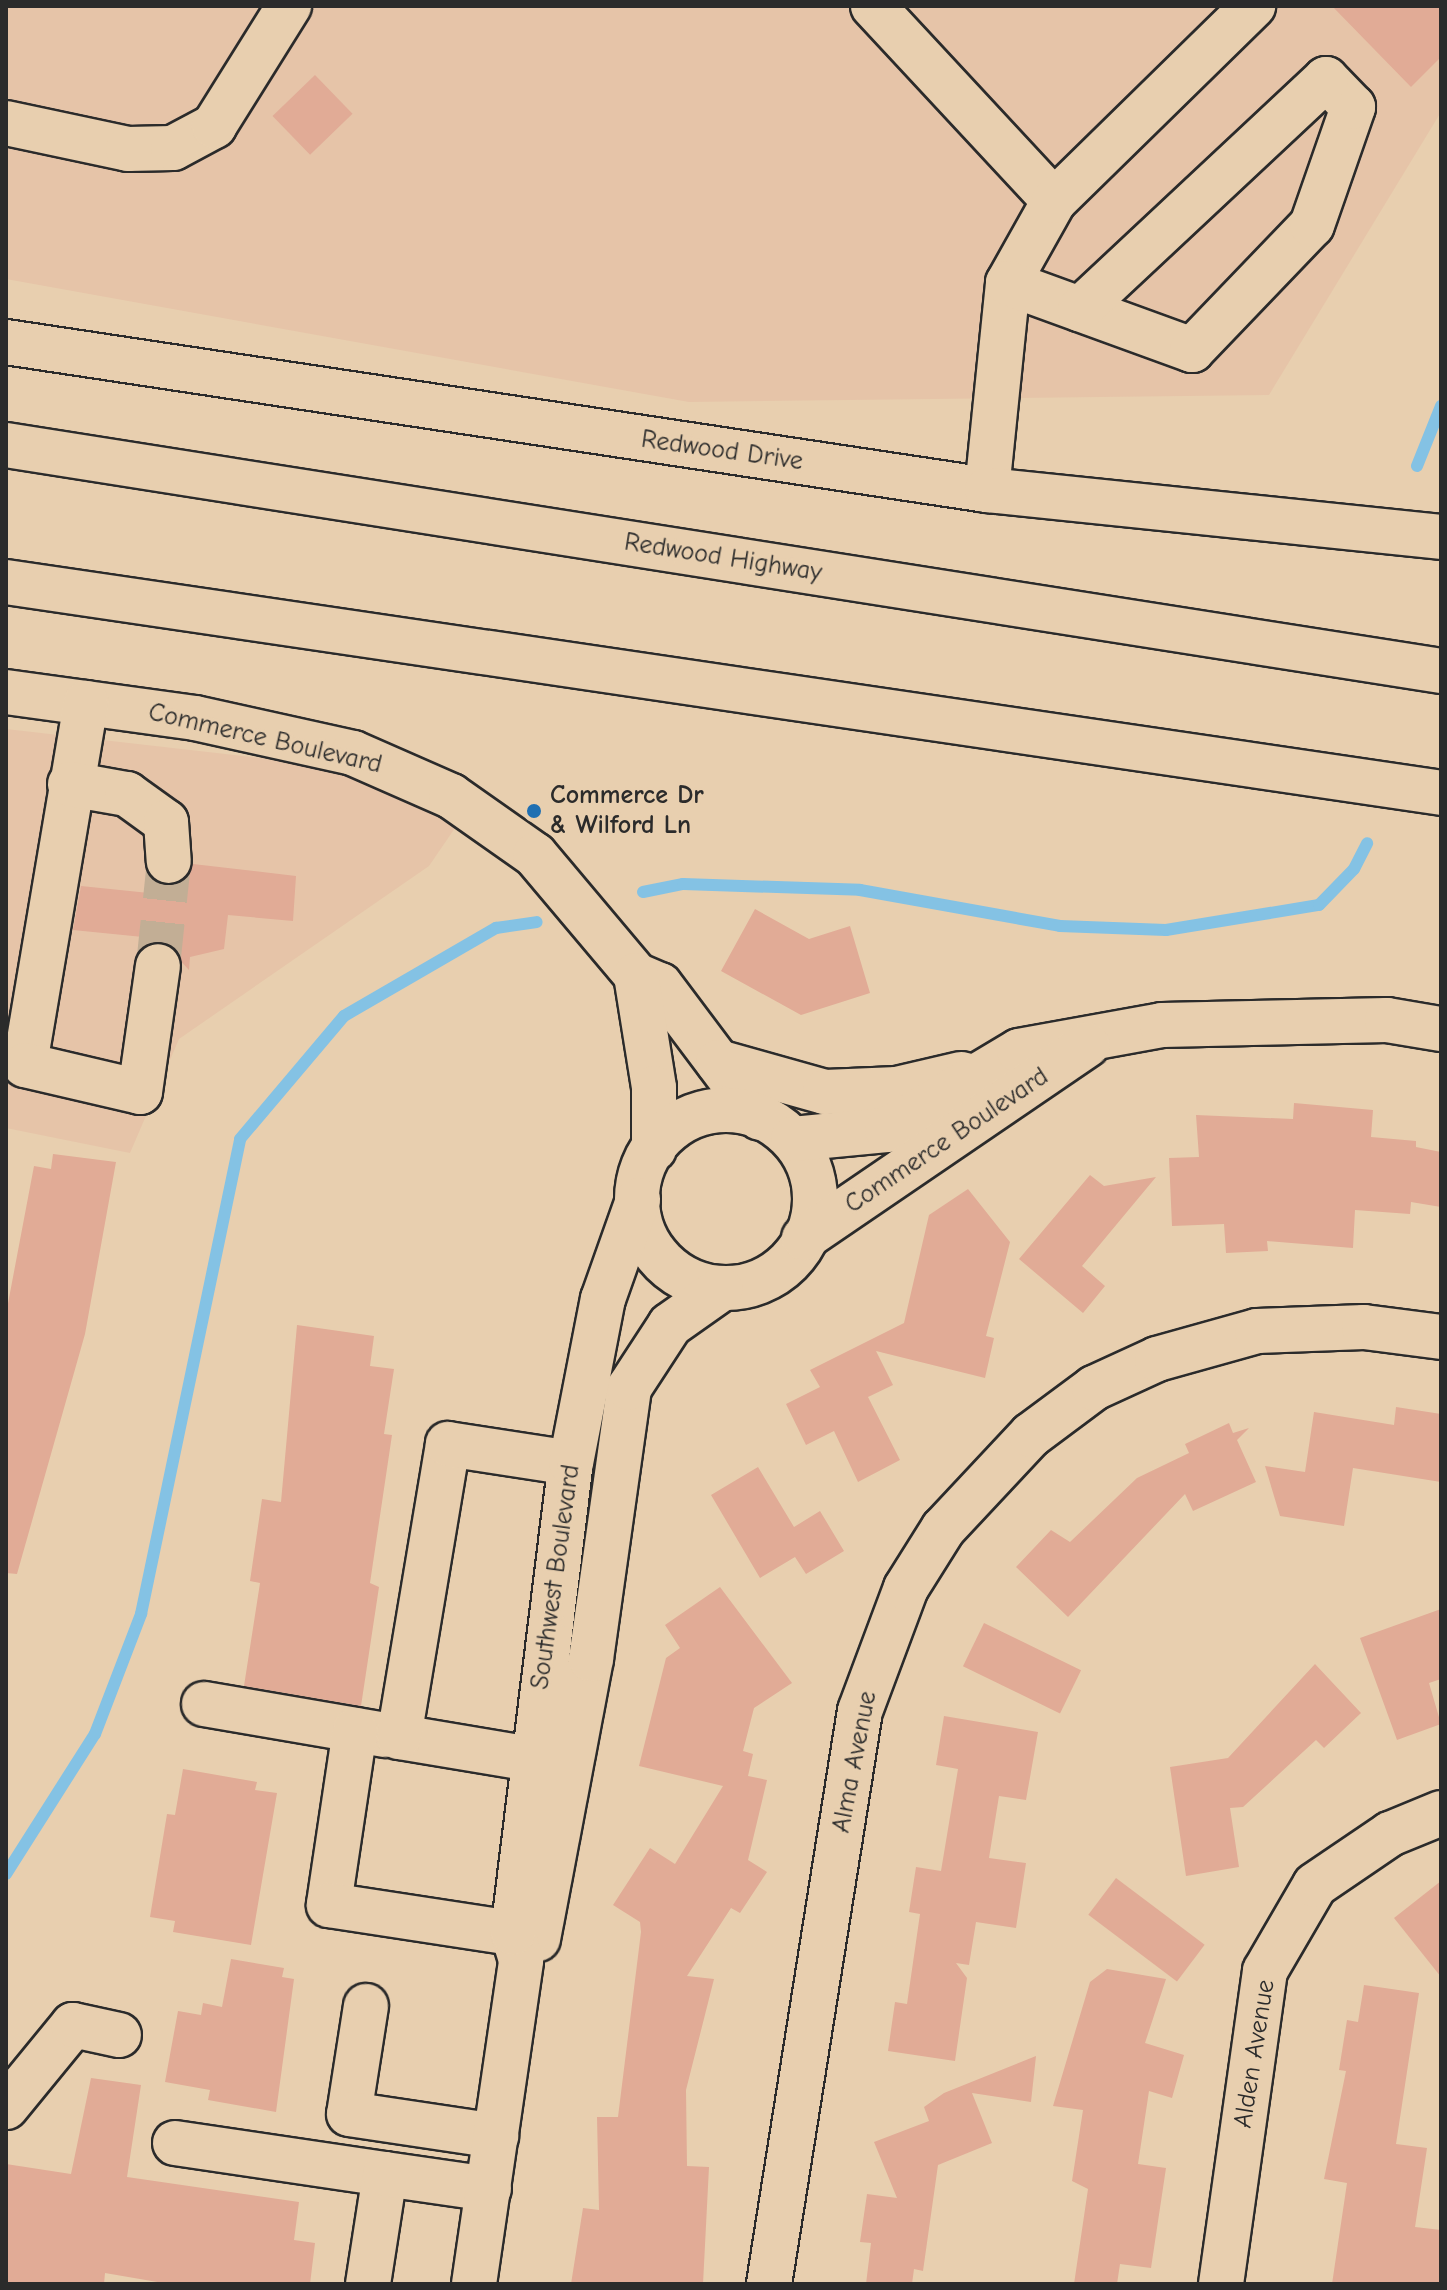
<!DOCTYPE html>
<style>
body{margin:0}
#map{position:relative;width:1447px;height:2290px;overflow:hidden;background:#e8cfaf;font-family:"Comic Neue",sans-serif}
div>[style]{position:absolute}
.built>*{inset:0;background:#e6c4a8}
.stream>*{height:12px;margin:-6px;padding:0 6px;transform-origin:6px;border-radius:6px;background:#84c2e4}
.building>*{inset:0;background:#e1ab96;transform-origin:0 0}
.minor-tunnel>*{height:44px;margin-top:-22px;transform-origin:0;background:repeating-linear-gradient(90deg,#c2ae95 0 44px,transparent 0 66px)}
.roads{filter:drop-shadow(2px 0 #2b2b2b) drop-shadow(-2px 0 #2b2b2b) drop-shadow(0 2px #2b2b2b) drop-shadow(0 -2px #2b2b2b)}
.minor>*{height:44px;margin:-22px;padding:0 22px;transform-origin:22px;border-radius:22px;background:#e8cfaf}
.minor>.ring{margin:-22px;padding:0;box-sizing:content-box;background:none;border:44px solid #e8cfaf;border-radius:50%}
.major>*{height:44px;margin:-22px;padding:0 22px;transform-origin:22px;border-radius:22px;background:#e8cfaf}
.highway>*{height:44px;margin:-22px;padding:0 22px;transform-origin:22px;border-radius:22px;background:#e8cfaf}
.dots>*{width:22px;height:22px;translate:-50% -50%;box-sizing:border-box;border:4px solid #e8cfaf;border-radius:50%}
span{translate:-50% -50%;white-space:nowrap;text-align:center;line-height:1.15;-webkit-text-stroke:6px #e8cfaf;paint-order:stroke}
.street-label{font-size:26px;color:#2b2b2b}
.poi-label{font-size:26px;color:#2b2b2b;font-weight:700}
.left{translate:0 -50%;text-align:left}
.frame{position:absolute;inset:0;border:8px solid #2b2b2b;pointer-events:none}
</style>
<div id="map">
<div class="built">
<i style="clip-path:polygon(6px 6px,1441px 6px,1441px 112px,1269px 395px,689px 402px,6px 279px)"></i>
<i style="clip-path:polygon(6px 729px,312px 764px,468px 809px,429px 866px,179px 1039px,130px 1153px,6px 1128px)"></i>
</div>
<div class="stream">
<i style="left:1417px;top:466px;width:65px;rotate:-68.2deg"></i>
<i style="left:643px;top:892px;width:41px;rotate:-11.3deg"></i>
<i style="left:683px;top:884px;width:177px;rotate:1.9deg"></i>
<i style="left:860px;top:890px;width:203px;rotate:10.2deg"></i>
<i style="left:1060px;top:926px;width:106px;rotate:2.2deg"></i>
<i style="left:1166px;top:930px;width:155px;rotate:-9.3deg"></i>
<i style="left:1319px;top:905px;width:50px;rotate:-45.8deg"></i>
<i style="left:1354px;top:869px;width:29px;rotate:-63deg"></i>
<i style="left:6px;top:1874px;width:166px;rotate:-57.6deg"></i>
<i style="left:95px;top:1734px;width:129px;rotate:-69deg"></i>
<i style="left:141px;top:1614px;width:485px;rotate:-78.2deg"></i>
<i style="left:240px;top:1139px;width:161px;rotate:-49.8deg"></i>
<i style="left:344px;top:1016px;width:176px;rotate:-30.1deg"></i>
<i style="left:496px;top:928px;width:41px;rotate:-8.3deg"></i>
</div>
<div class="building">
<i style="clip-path:polygon(1332px 6px,1441px 6px,1441px 57px,1411px 87px)"></i>
<i style="left:315px;top:75px;width:54px;height:59px;rotate:46deg"></i>
<i style="clip-path:polygon(193px 864px,296px 876px,293px 921px,228px 915px,224px 949px,190px 957px,189px 970px,162px 941px,142px 948px,143px 937px,73px 930px,81px 886px,149px 893px,150px 877px,172px 886px)"></i>
<i style="clip-path:polygon(755px 909px,809px 939px,850px 926px,870px 993px,801px 1015px,721px 971px)"></i>
<i style="clip-path:polygon(1294px 1103px,1373px 1110px,1371px 1137px,1416px 1141px,1416px 1147px,1441px 1152px,1441px 1207px,1411px 1202px,1410px 1214px,1355px 1210px,1353px 1248px,1267px 1241px,1268px 1251px,1226px 1253px,1224px 1224px,1172px 1226px,1169px 1158px,1199px 1157px,1196px 1115px,1293px 1119px)"></i>
<i style="clip-path:polygon(53px 1154px,116px 1162px,85px 1334px,17px 1574px,6px 1573px,6px 1314px,34px 1166px,51px 1169px)"></i>
<i style="clip-path:polygon(1090px 1175px,1104px 1186px,1156px 1177px,1082px 1266px,1105px 1286px,1083px 1313px,1019px 1259px)"></i>
<i style="clip-path:polygon(968px 1189px,1010px 1242px,986px 1336px,994px 1338px,985px 1378px,876px 1351px,893px 1385px,868px 1397px,900px 1460px,858px 1482px,834px 1431px,806px 1445px,786px 1404px,820px 1387px,810px 1370px,904px 1323px,929px 1215px)"></i>
<i style="clip-path:polygon(297px 1325px,374px 1336px,370px 1366px,394px 1369px,384px 1434px,392px 1435px,370px 1583px,379px 1587px,361px 1706px,244px 1686px,260px 1583px,250px 1581px,262px 1499px,281px 1502px)"></i>
<i style="clip-path:polygon(1396px 1407px,1441px 1414px,1441px 1482px,1353px 1468px,1344px 1526px,1280px 1516px,1265px 1466px,1305px 1472px,1314px 1412px,1394px 1425px)"></i>
<i style="clip-path:polygon(1229px 1423px,1233px 1433px,1249px 1428px,1237px 1440px,1256px 1482px,1193px 1511px,1185px 1494px,1068px 1617px,1016px 1567px,1051px 1530px,1070px 1542px,1137px 1478px,1189px 1453px,1185px 1444px)"></i>
<i style="clip-path:polygon(758px 1467px,794px 1527px,820px 1511px,844px 1551px,806px 1574px,795px 1557px,760px 1578px,711px 1495px)"></i>
<i style="clip-path:polygon(720px 1587px,792px 1683px,754px 1708px,743px 1751px,753px 1754px,748px 1776px,767px 1780px,748px 1860px,767px 1872px,740px 1913px,731px 1908px,687px 1976px,714px 1979px,686px 2090px,687px 2166px,709px 2167px,703px 2284px,571px 2284px,583px 2208px,599px 2210px,597px 2117px,618px 2117px,641px 1932px,640px 1922px,613px 1905px,650px 1848px,675px 1864px,723px 1786px,639px 1766px,666px 1658px,680px 1648px,665px 1625px)"></i>
<i style="clip-path:polygon(1441px 1609px,1441px 1679px,1429px 1683px,1441px 1724px,1397px 1740px,1360px 1638px)"></i>
<i style="left:984px;top:1623px;width:108px;height:48px;rotate:26deg"></i>
<i style="clip-path:polygon(1315px 1664px,1361px 1713px,1324px 1748px,1316px 1740px,1243px 1807px,1230px 1808px,1239px 1867px,1186px 1876px,1170px 1767px,1228px 1758px)"></i>
<i style="clip-path:polygon(944px 1716px,1038px 1732px,1026px 1800px,999px 1796px,989px 1858px,1026px 1863px,1016px 1928px,976px 1922px,969px 1965px,956px 1963px,967px 1978px,955px 2061px,888px 2051px,895px 2002px,907px 2004px,920px 1914px,909px 1912px,916px 1867px,941px 1871px,958px 1769px,936px 1765px)"></i>
<i style="clip-path:polygon(183px 1769px,257px 1782px,255px 1790px,277px 1793px,251px 1945px,173px 1932px,175px 1921px,150px 1917px,167px 1814px,175px 1815px)"></i>
<i style="left:1116px;top:1878px;width:111px;height:46px;rotate:37deg"></i>
<i style="clip-path:polygon(1441px 1881px,1441px 1977px,1394px 1918px)"></i>
<i style="clip-path:polygon(231px 1959px,284px 1968px,282px 1977px,294px 1979px,276px 2112px,208px 2100px,210px 2090px,165px 2082px,178px 2011px,201px 2015px,203px 2003px,222px 2007px)"></i>
<i style="clip-path:polygon(1107px 1969px,1166px 1979px,1145px 2043px,1184px 2055px,1172px 2098px,1149px 2091px,1138px 2164px,1166px 2168px,1151px 2268px,1120px 2264px,1117px 2284px,1074px 2284px,1088px 2189px,1072px 2181px,1083px 2110px,1053px 2106px,1090px 1982px)"></i>
<i style="clip-path:polygon(1364px 1985px,1419px 1993px,1396px 2144px,1427px 2148px,1415px 2227px,1441px 2230px,1441px 2284px,1332px 2284px,1347px 2183px,1324px 2179px,1346px 2071px,1339px 2070px,1347px 2020px,1358px 2022px)"></i>
<i style="clip-path:polygon(1036px 2056px,1031px 2102px,972px 2093px,992px 2143px,938px 2165px,923px 2271px,914px 2269px,912px 2284px,866px 2284px,871px 2243px,860px 2242px,867px 2194px,897px 2198px,874px 2142px,929px 2121px,924px 2107px,944px 2093px)"></i>
<i style="clip-path:polygon(91px 2078px,141px 2085px,127px 2177px,299px 2202px,294px 2240px,315px 2243px,310px 2284px,169px 2284px,105px 2273px,104px 2284px,6px 2284px,6px 2164px,71px 2174px)"></i>
</div>
<div class="minor-tunnel">
<i style="left:158px;top:966px;width:106px;rotate:-84deg"></i>
</div>
<div class="roads">
<div class="minor">
<i style="left:873px;top:6px;width:266px;rotate:47.1deg"></i>
<i style="left:6px;top:123px;width:125px;rotate:12deg"></i>
<i style="left:128px;top:149px;width:45px;rotate:-1.3deg"></i>
<i style="left:173px;top:148px;width:47px;rotate:-28.2deg"></i>
<i style="left:214px;top:126px;width:142px;rotate:-58deg"></i>
<i style="left:1008px;top:283px;width:94px;rotate:-60.7deg"></i>
<i style="left:1054px;top:201px;width:279px;rotate:-44.4deg"></i>
<i style="left:987px;top:490px;width:208px;rotate:-84.2deg"></i>
<i style="left:1008px;top:283px;width:196px;rotate:20deg"></i>
<i style="left:1192px;top:350px;width:173px;rotate:-46.2deg"></i>
<i style="left:1312px;top:225px;width:125px;rotate:-70.8deg"></i>
<i style="left:1353px;top:107px;width:39px;rotate:-134deg"></i>
<i style="left:1326px;top:79px;width:337px;rotate:136.9deg"></i>
<i style="left:6px;top:692px;width:191px;rotate:7.8deg"></i>
<i style="left:195px;top:718px;width:162px;rotate:12.5deg"></i>
<i style="left:353px;top:753px;width:107px;rotate:23.7deg"></i>
<i style="left:451px;top:796px;width:103px;rotate:35.1deg"></i>
<i style="left:535px;top:855px;width:157px;rotate:49.9deg"></i>
<i style="left:636px;top:975px;width:26px;rotate:23deg"></i>
<i style="left:660px;top:985px;width:166px;rotate:53.1deg"></i>
<i style="left:86px;top:703px;width:367px;rotate:99.6deg"></i>
<i style="left:25px;top:1065px;width:118px;rotate:13.2deg"></i>
<i style="left:140px;top:1092px;width:127px;rotate:-81.9deg"></i>
<i style="left:70px;top:784px;width:58px;rotate:10deg"></i>
<i style="left:127px;top:794px;width:48px;rotate:35.7deg"></i>
<i style="left:166px;top:822px;width:39px;rotate:86deg"></i>
<i style="left:636px;top:975px;width:114px;rotate:80.9deg"></i>
<i style="left:654px;top:1088px;width:61px;rotate:90deg"></i>
<i style="left:718px;top:1062px;width:111px;rotate:15.7deg"></i>
<i style="left:825px;top:1092px;width:72px;rotate:-2.4deg"></i>
<i style="left:897px;top:1089px;width:66px;rotate:-13.2deg"></i>
<i class="ring" style="left:637px;top:1110px;width:134px;height:134px"></i>
<i style="left:793px;top:1139px;width:94px;rotate:-5.5deg"></i>
<i style="left:887px;top:1130px;width:154px;rotate:-30.9deg"></i>
<i style="left:1019px;top:1051px;width:145px;rotate:-10.3deg"></i>
<i style="left:1162px;top:1025px;width:225px;rotate:-1.3deg"></i>
<i style="left:1387px;top:1020px;width:55px;rotate:9.5deg"></i>
<i style="left:804px;top:1238px;width:343px;rotate:-34.3deg"></i>
<i style="left:204px;top:1704px;width:184px;rotate:9.7deg"></i>
<i style="left:355px;top:1730px;width:177px;rotate:98.5deg"></i>
<i style="left:329px;top:1905px;width:186px;rotate:8.7deg"></i>
<i style="left:531px;top:1759px;width:134px;rotate:-170.5deg"></i>
<i style="left:399px;top:1737px;width:297px;rotate:-80.5deg"></i>
<i style="left:448px;top:1444px;width:124px;rotate:8.8deg"></i>
<i style="left:538px;top:1939px;width:285px;rotate:-79.3deg"></i>
<i style="left:591px;top:1659px;width:274px;rotate:-82deg"></i>
<i style="left:629px;top:1388px;width:75px;rotate:-56.9deg"></i>
<i style="left:670px;top:1325px;width:62px;rotate:-35.2deg"></i>
<i style="left:366px;top:2006px;width:109px;rotate:98.9deg"></i>
<i style="left:349px;top:2114px;width:149px;rotate:8.5deg"></i>
<i style="left:6px;top:2107px;width:106px;rotate:-50.7deg"></i>
<i style="left:73px;top:2025px;width:47px;rotate:12.3deg"></i>
<i style="left:175px;top:2143px;width:212px;rotate:8.4deg"></i>
<i style="left:368px;top:2284px;width:111px;rotate:-81.2deg"></i>
<i style="left:385px;top:2174px;width:105px;rotate:8.2deg"></i>
<i style="left:474px;top:2284px;width:327px;rotate:-81.7deg"></i>
<i style="left:521px;top:1960px;width:28px;rotate:-107deg"></i>
<i style="left:513px;top:1933px;width:474px;rotate:-83deg"></i>
<i style="left:571px;top:1463px;width:167px;rotate:-79deg"></i>
<i style="left:603px;top:1299px;width:105px;rotate:-70.5deg"></i>
<i style="left:769px;top:2284px;width:580px;rotate:-80.98deg"></i>
<i style="left:860px;top:1711px;width:131px;rotate:-69.5deg"></i>
<i style="left:906px;top:1588px;width:70px;rotate:-57.9deg"></i>
<i style="left:943px;top:1529px;width:129px;rotate:-46.9deg"></i>
<i style="left:1031px;top:1435px;width:79px;rotate:-36.7deg"></i>
<i style="left:1094px;top:1388px;width:69px;rotate:-24.7deg"></i>
<i style="left:1157px;top:1359px;width:104px;rotate:-15.6deg"></i>
<i style="left:1257px;top:1331px;width:107px;rotate:-2.1deg"></i>
<i style="left:1364px;top:1327px;width:78px;rotate:7.4deg"></i>
<i style="left:1221px;top:2284px;width:316px;rotate:-82deg"></i>
<i style="left:1265px;top:1971px;width:99px;rotate:-59.8deg"></i>
<i style="left:1315px;top:1885px;width:91px;rotate:-34.2deg"></i>
<i style="left:1390px;top:1834px;width:55px;rotate:-22.4deg"></i>
</div>
<div class="major">
<i style="left:6px;top:342px;width:992px;rotate:8.58deg"></i>
<i style="left:987px;top:490px;width:456px;rotate:5.9deg"></i>
</div>
<div class="highway">
<i style="left:6px;top:445px;width:1453px;rotate:8.95deg"></i>
<i style="left:6px;top:582px;width:1450px;rotate:8.36deg"></i>
</div>
</div>
<div class="dots">
<i style="left:534px;top:811px;background:#1f6fb2"></i>
</div>
<div class="street-label">
<span style="left:722px;top:451px;rotate:8deg">Redwood Drive</span>
<span style="left:723px;top:558px;rotate:9deg">Redwood Highway</span>
<span style="left:265px;top:739px;rotate:13deg">Commerce Boulevard</span>
<span style="left:947px;top:1141px;rotate:-34deg">Commerce Boulevard</span>
<span style="left:556px;top:1577px;rotate:-82deg">Southwest Boulevard</span>
<span style="left:855px;top:1762px;rotate:-79deg">Alma Avenue</span>
<span style="left:1255px;top:2054px;rotate:-81deg">Alden Avenue</span>
</div>
<div class="poi-label">
<span class="left" style="left:550px;top:811px">Commerce Dr<br>&amp; Wilford Ln</span>
</div>
<div class="frame"></div>
</div>
